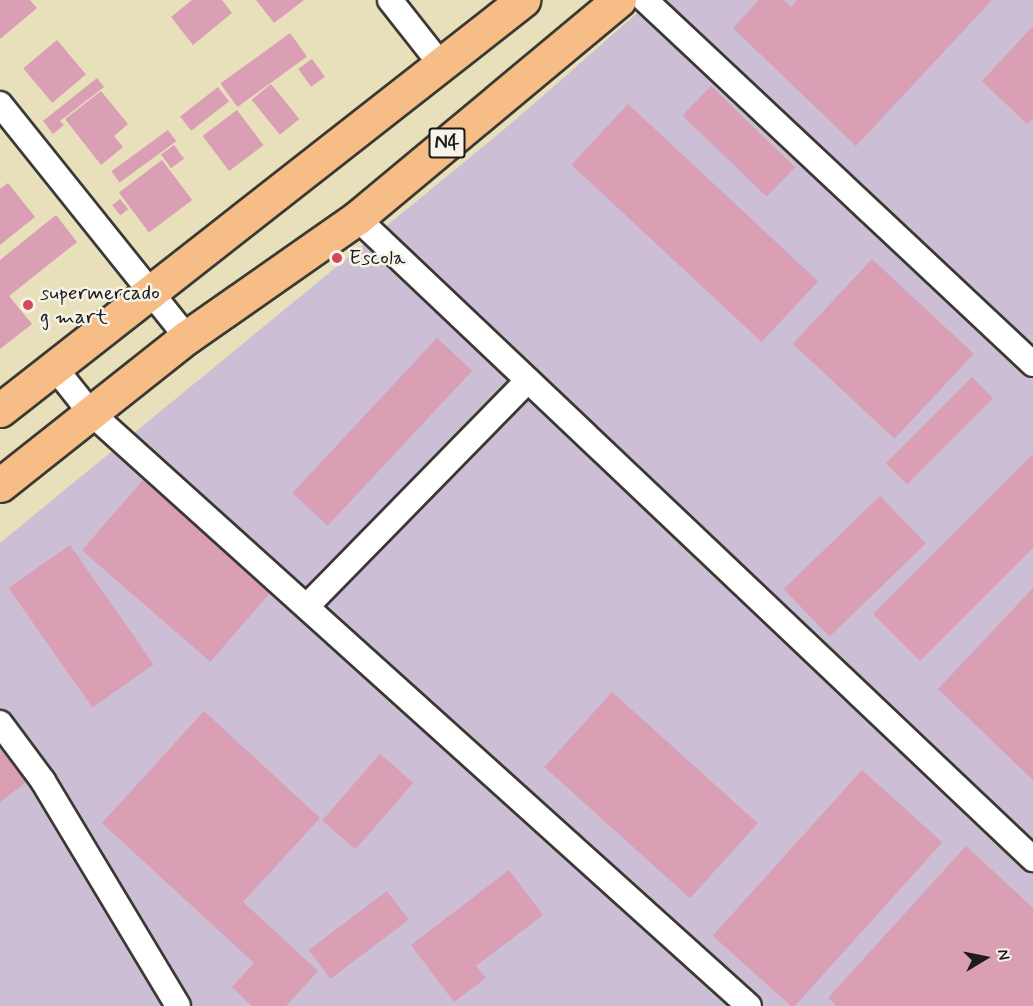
<!DOCTYPE html>
<style>
body{margin:0}
#map{position:relative;width:1033px;height:1006px;overflow:hidden;background:#e8e0bb;font-family:Mynerve,sans-serif}
div>[style]{position:absolute}
.industrial>*{inset:0;background:#ccbed4}
.building>*{inset:0;background:#da9eb5;transform-origin:0 0}
.roads{filter:drop-shadow(2px 0 #3b3934) drop-shadow(-2px 0 #3b3934) drop-shadow(0 2px #3b3934) drop-shadow(0 -2px #3b3934)}
.minor>*{height:24px;margin:-12px;padding:0 12px;transform-origin:12px;border-radius:12px;background:#fff}
.highway>*{height:33px;margin:-16.5px;padding:0 16.5px;transform-origin:16.5px;border-radius:16.5px;background:#f6be86}
.dots>*{width:16px;height:16px;translate:-50% -50%;box-sizing:border-box;border:3px solid #f7f3e8;border-radius:50%}
span{translate:-50% -50%;white-space:nowrap;text-align:center;line-height:1.15;-webkit-text-stroke:5px #f7f3e8;paint-order:stroke}
.shield-label span{padding:2px 4px;background:#f7f3e8;border:2px solid;border-radius:4px;-webkit-text-stroke-width:0}
.shield-label{font-size:20px;color:#1c1c1c;font-weight:700}
.poi-label{font-size:21px;color:#1c1c1c}
.left{translate:0 -50%;text-align:left}
.north{position:absolute;left:955px;top:928px;width:60px;height:60px;-webkit-text-stroke:4px #f7f3e8;paint-order:stroke;rotate:80deg;font-size:16px;font-weight:700;line-height:24px;text-align:center;color:#1c1c1c}
.north::after{content:'';display:block;margin:auto;width:21px;height:27px;background:#1c1c1c;clip-path:polygon(50% 0,100% 100%,50% 72%,0 100%)}
</style>
<div id="map">
<div class="industrial">
<i style="clip-path:polygon(652px 0,1033px 0,1033px 1006px,0 1006px,0 543px,513px 122px)"></i>
</div>
<div class="building">
<i style="clip-path:polygon(0 0,30px 0,37px 8px,0 39px)"></i>
<i style="clip-path:polygon(192px 0,222px 0,232px 13px,193px 45px,171px 17px)"></i>
<i style="clip-path:polygon(256px 0,304px 0,274px 23px)"></i>
<i style="clip-path:polygon(759px 0,784px 0,791px 7px,797px 0,992px 0,856px 146px,733px 28px)"></i>
<i style="clip-path:polygon(1033px 26px,1033px 118px,1027px 124px,982px 81px)"></i>
<i style="left:290px;top:33px;width:29px;height:86px;rotate:54deg"></i>
<i style="left:57px;top:40px;width:45px;height:44px;rotate:50deg"></i>
<i style="left:312px;top:59px;width:22px;height:17px;rotate:54deg"></i>
<i style="clip-path:polygon(97px 78px,104px 87px,60px 121px,64px 125px,53px 134px,43px 121px)"></i>
<i style="left:271px;top:84px;width:45px;height:25px;rotate:51deg"></i>
<i style="left:711px;top:86px;width:117px;height:41px;rotate:44deg"></i>
<i style="left:218px;top:87px;width:18px;height:48px;rotate:52deg"></i>
<i style="clip-path:polygon(101px 91px,128px 124px,114px 136px,123px 147px,101px 165px,65px 119px)"></i>
<i style="left:628px;top:104px;width:260px;height:83px;rotate:43deg"></i>
<i style="left:237px;top:110px;width:44px;height:43px;rotate:53deg"></i>
<i style="left:168px;top:130px;width:14px;height:70px;rotate:54deg"></i>
<i style="left:174px;top:145px;width:17px;height:16px;rotate:54deg"></i>
<i style="left:162px;top:160px;width:50px;height:54px;rotate:53deg"></i>
<i style="clip-path:polygon(8px 183px,35px 217px,0 245px,0 189px)"></i>
<i style="left:120px;top:199px;width:13px;height:10px;rotate:51deg"></i>
<i style="clip-path:polygon(56px 215px,77px 242px,9px 296px,32px 324px,0 349px,0 260px)"></i>
<i style="left:872px;top:259px;width:139px;height:116px;rotate:43deg"></i>
<i style="left:437px;top:338px;width:48px;height:212px;rotate:43deg"></i>
<i style="left:972px;top:377px;width:30px;height:122px;rotate:45deg"></i>
<i style="clip-path:polygon(1033px 454px,1033px 548px,920px 661px,873px 614px)"></i>
<i style="left:143px;top:480px;width:170px;height:93px;rotate:41deg"></i>
<i style="left:880px;top:496px;width:66px;height:134px;rotate:46deg"></i>
<i style="left:70px;top:545px;width:146px;height:75px;rotate:55deg"></i>
<i style="clip-path:polygon(1033px 588px,1033px 780px,938px 689px)"></i>
<i style="left:612px;top:692px;width:196px;height:101px;rotate:42deg"></i>
<i style="clip-path:polygon(204px 711px,320px 818px,243px 902px,318px 971px,286px 1006px,252px 1006px,232px 987px,254px 963px,102px 823px)"></i>
<i style="clip-path:polygon(0 734px,33px 777px,0 802px)"></i>
<i style="left:380px;top:754px;width:44px;height:88px;rotate:41deg"></i>
<i style="left:862px;top:770px;width:108px;height:223px;rotate:42deg"></i>
<i style="clip-path:polygon(966px 846px,1033px 908px,1033px 1006px,837px 1006px,828px 998px)"></i>
<i style="clip-path:polygon(509px 870px,543px 915px,476px 966px,486px 978px,454px 1002px,411px 945px)"></i>
<i style="left:387px;top:891px;width:36px;height:98px;rotate:53deg"></i>
</div>
<div class="roads">
<div class="minor">
<i style="left:390px;top:0;width:84px;rotate:51.8deg"></i>
<i style="left:645px;top:0;width:532px;rotate:43.17deg"></i>
<i style="left:0;top:104px;width:299px;rotate:51.3deg"></i>
<i style="left:357px;top:218px;width:932px;rotate:43.48deg"></i>
<i style="left:55px;top:368px;width:56px;rotate:51.5deg"></i>
<i style="left:90px;top:412px;width:887px;rotate:42.03deg"></i>
<i style="left:307px;top:606px;width:316px;rotate:-45.6deg"></i>
<i style="left:0;top:723px;width:72px;rotate:53.4deg"></i>
<i style="left:43px;top:781px;width:262px;rotate:59deg"></i>
</div>
<div class="highway">
<i style="left:0;top:410px;width:665px;rotate:-38.09deg"></i>
<i style="left:0;top:485px;width:238px;rotate:-38.4deg"></i>
<i style="left:187px;top:337px;width:208px;rotate:-35deg"></i>
<i style="left:357px;top:218px;width:341px;rotate:-39.8deg"></i>
</div>
</div>
<div class="dots">
<i style="left:337px;top:258px;background:#d1495b"></i>
<i style="left:28px;top:305px;background:#d1495b"></i>
</div>
<div class="shield-label">
<span style="left:447px;top:143px">N4</span>
</div>
<div class="poi-label">
<span class="left" style="left:349px;top:258px">Escola</span>
<span class="left" style="left:40px;top:305px">supermercado<br>g mart</span>
</div>
<div class="north">N</div>
</div>
